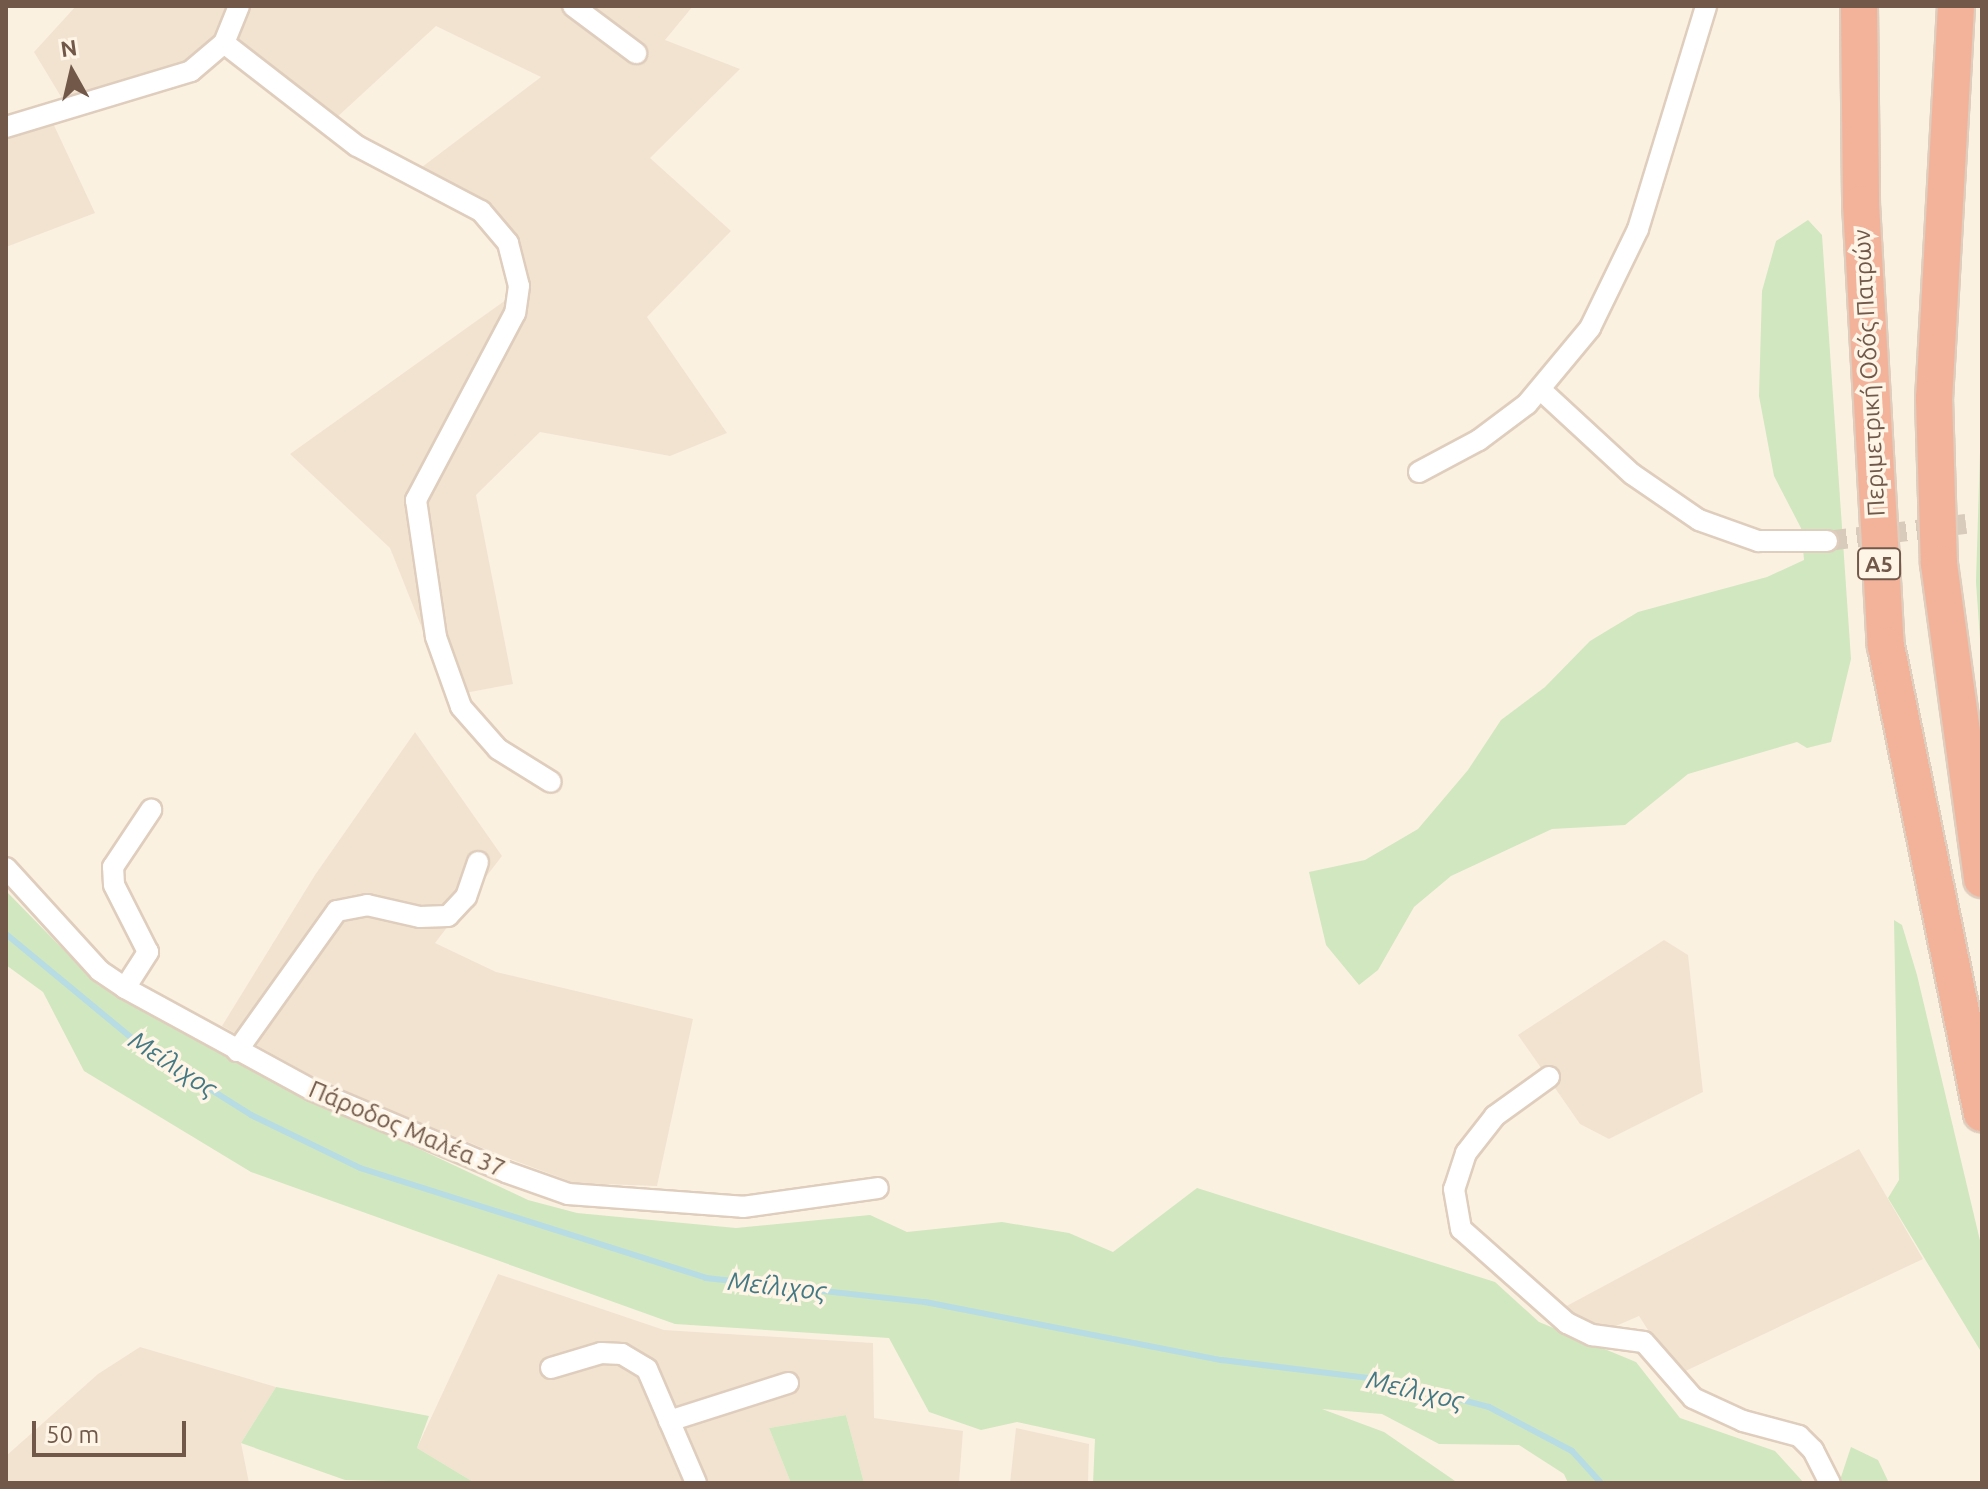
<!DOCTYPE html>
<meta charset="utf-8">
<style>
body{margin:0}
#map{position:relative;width:1988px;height:1489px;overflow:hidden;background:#fbf1e1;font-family:Ubuntu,sans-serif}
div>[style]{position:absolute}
.residential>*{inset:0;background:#f2e3d0}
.green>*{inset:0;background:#d0e7c0}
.stream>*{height:6px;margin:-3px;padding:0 3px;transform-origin:3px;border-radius:3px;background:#b7dce3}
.street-tunnel>*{height:20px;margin-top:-10px;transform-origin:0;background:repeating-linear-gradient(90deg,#d8cbbb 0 20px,transparent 0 30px)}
.roads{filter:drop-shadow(2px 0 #dfcdbd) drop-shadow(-2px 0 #dfcdbd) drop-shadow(0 2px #dfcdbd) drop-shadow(0 -2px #dfcdbd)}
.street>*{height:20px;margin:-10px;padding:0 10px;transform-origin:10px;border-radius:10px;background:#fff}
.highway>*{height:36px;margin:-18px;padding:0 18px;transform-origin:18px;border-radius:18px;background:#f3b29a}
span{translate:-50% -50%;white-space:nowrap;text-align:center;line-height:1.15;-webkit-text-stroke:7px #fef5e7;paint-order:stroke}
.shield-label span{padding:2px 6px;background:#fef5e7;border:2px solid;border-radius:6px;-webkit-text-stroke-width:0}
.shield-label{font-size:22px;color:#715849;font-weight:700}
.street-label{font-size:24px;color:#715849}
.water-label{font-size:26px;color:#447984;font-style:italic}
.frame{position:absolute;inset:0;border:8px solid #715849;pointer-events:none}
.north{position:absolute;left:32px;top:32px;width:80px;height:80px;-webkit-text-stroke:6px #fef5e7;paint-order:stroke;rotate:352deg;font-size:22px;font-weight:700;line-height:32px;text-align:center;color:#715849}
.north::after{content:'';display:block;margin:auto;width:28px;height:36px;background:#715849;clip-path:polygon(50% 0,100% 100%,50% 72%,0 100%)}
.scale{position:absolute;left:32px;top:1421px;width:154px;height:36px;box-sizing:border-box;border:4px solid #715849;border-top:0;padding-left:10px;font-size:24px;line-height:28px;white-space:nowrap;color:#715849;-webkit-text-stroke:6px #fef5e7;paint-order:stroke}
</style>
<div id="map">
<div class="residential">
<i style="clip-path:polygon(76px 6px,693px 6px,665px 40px,740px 69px,650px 158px,731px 231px,647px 317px,727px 433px,670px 456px,540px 432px,476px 495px,513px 684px,449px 696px,390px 548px,290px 454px,527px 285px,519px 241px,509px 227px,482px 203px,422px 167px,541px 77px,436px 26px,335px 119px,222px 31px,199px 56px,174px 70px,63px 100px,34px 52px)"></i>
<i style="clip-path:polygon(52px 121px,95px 213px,6px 247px,6px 135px)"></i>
<i style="clip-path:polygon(415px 732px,502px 856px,435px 943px,496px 972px,693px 1019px,657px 1186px,575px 1183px,507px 1158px,327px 1084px,222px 1026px,315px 875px)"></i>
<i style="clip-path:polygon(1664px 940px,1688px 955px,1703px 1092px,1609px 1139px,1580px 1124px,1518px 1035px)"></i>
<i style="clip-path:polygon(1859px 1149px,1923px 1259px,1677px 1375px,1639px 1316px,1609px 1329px,1581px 1322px,1561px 1309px)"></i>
<i style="clip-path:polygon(498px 1274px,664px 1330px,873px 1343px,874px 1418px,963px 1431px,959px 1483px,864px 1483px,846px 1415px,769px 1428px,791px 1483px,475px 1483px,417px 1448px)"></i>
<i style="clip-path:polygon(140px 1347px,276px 1387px,241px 1443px,249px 1483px,6px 1483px,6px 1456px,98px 1374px)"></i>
<i style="clip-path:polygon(1016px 1428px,1089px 1444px,1088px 1483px,1010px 1483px)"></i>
</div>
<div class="green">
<i style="clip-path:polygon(1808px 220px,1822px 235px,1851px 659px,1831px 742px,1807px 748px,1797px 742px,1688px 774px,1625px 825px,1552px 829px,1451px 876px,1414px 907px,1378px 970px,1359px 985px,1326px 945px,1309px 872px,1365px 860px,1418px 829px,1468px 770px,1501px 720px,1545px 687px,1590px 641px,1638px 612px,1767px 577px,1804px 560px,1801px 528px,1774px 476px,1759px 396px,1762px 291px,1776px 241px)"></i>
<i style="clip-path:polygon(1982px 387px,1982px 668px,1976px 582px)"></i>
<i style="clip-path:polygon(6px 891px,98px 985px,351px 1117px,528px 1200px,577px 1213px,736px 1228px,870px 1215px,907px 1232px,1002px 1222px,1069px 1233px,1113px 1252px,1197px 1188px,1495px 1282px,1539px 1322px,1636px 1362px,1680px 1418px,1775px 1451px,1804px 1483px,1568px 1483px,1564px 1474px,1519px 1445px,1439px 1444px,1382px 1414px,1322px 1409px,1384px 1432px,1458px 1483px,1093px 1483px,1095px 1439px,1017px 1422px,981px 1430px,929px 1412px,889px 1338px,675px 1324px,251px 1172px,84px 1071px,43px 992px,6px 965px)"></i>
<i style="clip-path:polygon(1894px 920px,1902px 925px,1917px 975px,1982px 1249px,1982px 1400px,1980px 1350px,1888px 1198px,1899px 1180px)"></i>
<i style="clip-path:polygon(276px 1387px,429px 1416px,417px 1448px,475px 1483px,345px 1480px,241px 1443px)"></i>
<i style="clip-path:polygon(846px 1415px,864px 1483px,791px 1483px,769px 1428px)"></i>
<i style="clip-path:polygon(1851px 1447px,1878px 1460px,1889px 1483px,1839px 1483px)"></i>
</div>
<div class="stream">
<i style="left:6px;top:934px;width:174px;rotate:39.6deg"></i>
<i style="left:140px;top:1045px;width:131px;rotate:32.2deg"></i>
<i style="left:251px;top:1115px;width:121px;rotate:25.9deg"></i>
<i style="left:360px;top:1168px;width:363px;rotate:17.6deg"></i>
<i style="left:706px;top:1278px;width:220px;rotate:6.3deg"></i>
<i style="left:925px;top:1302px;width:303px;rotate:11.1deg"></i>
<i style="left:1222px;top:1360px;width:165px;rotate:7deg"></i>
<i style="left:1386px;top:1380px;width:106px;rotate:14.7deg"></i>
<i style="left:1489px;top:1407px;width:94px;rotate:27.9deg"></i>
<i style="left:1572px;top:1451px;width:43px;rotate:47.8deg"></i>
</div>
<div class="street-tunnel">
<i style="left:1827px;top:541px;width:140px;rotate:-7deg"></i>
</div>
<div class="roads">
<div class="street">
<i style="left:573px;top:6px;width:79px;rotate:36.7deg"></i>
<i style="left:224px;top:43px;width:168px;rotate:37.8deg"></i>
<i style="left:357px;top:146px;width:140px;rotate:27.7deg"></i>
<i style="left:481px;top:211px;width:42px;rotate:49.8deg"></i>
<i style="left:508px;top:243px;width:44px;rotate:75.7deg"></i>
<i style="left:519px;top:286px;width:27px;rotate:98deg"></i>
<i style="left:515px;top:313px;width:212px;rotate:117.9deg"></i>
<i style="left:416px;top:500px;width:138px;rotate:81.7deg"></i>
<i style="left:436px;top:637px;width:74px;rotate:70.3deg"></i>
<i style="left:461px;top:707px;width:56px;rotate:48.6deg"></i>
<i style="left:498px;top:749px;width:62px;rotate:31.9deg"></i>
<i style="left:6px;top:127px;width:193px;rotate:-16.8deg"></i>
<i style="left:191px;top:71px;width:43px;rotate:-40.3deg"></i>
<i style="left:224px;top:43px;width:40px;rotate:-68deg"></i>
<i style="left:1542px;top:391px;width:122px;rotate:42.7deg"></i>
<i style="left:1632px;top:474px;width:81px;rotate:34.5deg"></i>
<i style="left:1699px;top:520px;width:63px;rotate:19.6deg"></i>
<i style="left:1758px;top:541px;width:69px"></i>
<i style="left:1419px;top:472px;width:68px;rotate:-28.1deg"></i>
<i style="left:1479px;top:440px;width:60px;rotate:-36.9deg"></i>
<i style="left:1527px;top:404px;width:99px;rotate:-50.3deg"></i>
<i style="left:1590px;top:328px;width:110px;rotate:-64.1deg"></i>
<i style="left:1638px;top:229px;width:233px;rotate:-73deg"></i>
<i style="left:6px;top:868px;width:139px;rotate:47.6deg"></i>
<i style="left:100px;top:971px;width:30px;rotate:34deg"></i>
<i style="left:125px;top:988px;width:213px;rotate:28.6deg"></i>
<i style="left:312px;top:1090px;width:211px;rotate:22.9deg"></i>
<i style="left:506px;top:1172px;width:66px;rotate:19.5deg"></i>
<i style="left:568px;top:1194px;width:175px;rotate:4.2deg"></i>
<i style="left:743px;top:1207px;width:136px;rotate:-8deg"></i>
<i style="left:125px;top:988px;width:43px;rotate:-57.4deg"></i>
<i style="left:148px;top:952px;width:75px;rotate:-116.9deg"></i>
<i style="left:114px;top:885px;width:18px;rotate:-93deg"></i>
<i style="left:113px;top:867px;width:69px;rotate:-56.3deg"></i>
<i style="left:237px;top:1051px;width:172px;rotate:-54.5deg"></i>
<i style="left:337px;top:911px;width:31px;rotate:-11deg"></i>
<i style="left:367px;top:905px;width:54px;rotate:12.8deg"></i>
<i style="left:420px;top:917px;width:28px;rotate:-2deg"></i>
<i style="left:448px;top:916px;width:26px;rotate:-47deg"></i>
<i style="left:466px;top:897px;width:37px;rotate:-71deg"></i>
<i style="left:1549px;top:1077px;width:67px;rotate:144.2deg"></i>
<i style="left:1495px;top:1116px;width:47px;rotate:128.1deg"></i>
<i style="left:1466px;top:1153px;width:38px;rotate:108deg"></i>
<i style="left:1454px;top:1189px;width:41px;rotate:80.1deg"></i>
<i style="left:1461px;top:1229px;width:142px;rotate:41.6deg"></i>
<i style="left:1567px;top:1323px;width:28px;rotate:26deg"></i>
<i style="left:1592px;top:1335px;width:52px;rotate:7.7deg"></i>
<i style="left:1644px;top:1342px;width:74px;rotate:48.8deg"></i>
<i style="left:1693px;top:1398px;width:55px;rotate:24.7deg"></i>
<i style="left:1743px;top:1421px;width:58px;rotate:15deg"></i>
<i style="left:1799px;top:1436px;width:20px;rotate:45deg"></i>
<i style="left:1813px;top:1450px;width:37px;rotate:63deg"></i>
<i style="left:551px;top:1368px;width:52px;rotate:-16.7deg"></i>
<i style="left:601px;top:1353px;width:21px;rotate:3deg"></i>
<i style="left:622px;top:1354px;width:29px;rotate:31deg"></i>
<i style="left:647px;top:1369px;width:124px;rotate:66.7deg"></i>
<i style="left:669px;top:1421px;width:125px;rotate:-17.7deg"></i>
</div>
<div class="highway">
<i style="left:1859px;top:6px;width:198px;rotate:89.4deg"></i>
<i style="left:1861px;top:204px;width:443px;rotate:86.8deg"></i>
<i style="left:1886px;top:646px;width:477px;rotate:78.4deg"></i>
<i style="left:1956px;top:6px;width:393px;rotate:93.2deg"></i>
<i style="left:1934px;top:398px;width:166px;rotate:88.3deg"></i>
<i style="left:1939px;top:564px;width:318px;rotate:82.2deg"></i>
</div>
</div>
<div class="shield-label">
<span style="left:1879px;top:564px">Α5</span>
</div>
<div class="street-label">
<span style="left:1869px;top:373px;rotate:-93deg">Περιμετρική Οδός Πατρών</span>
<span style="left:407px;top:1129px;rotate:23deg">Πάροδος Μαλέα 37</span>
</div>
<div class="water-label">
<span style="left:173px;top:1064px;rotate:33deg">Μείλιχος</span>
<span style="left:777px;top:1286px;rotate:6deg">Μείλιχος</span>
<span style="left:1415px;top:1390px;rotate:13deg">Μείλιχος</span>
</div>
<div class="frame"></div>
<div class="north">N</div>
<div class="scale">50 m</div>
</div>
